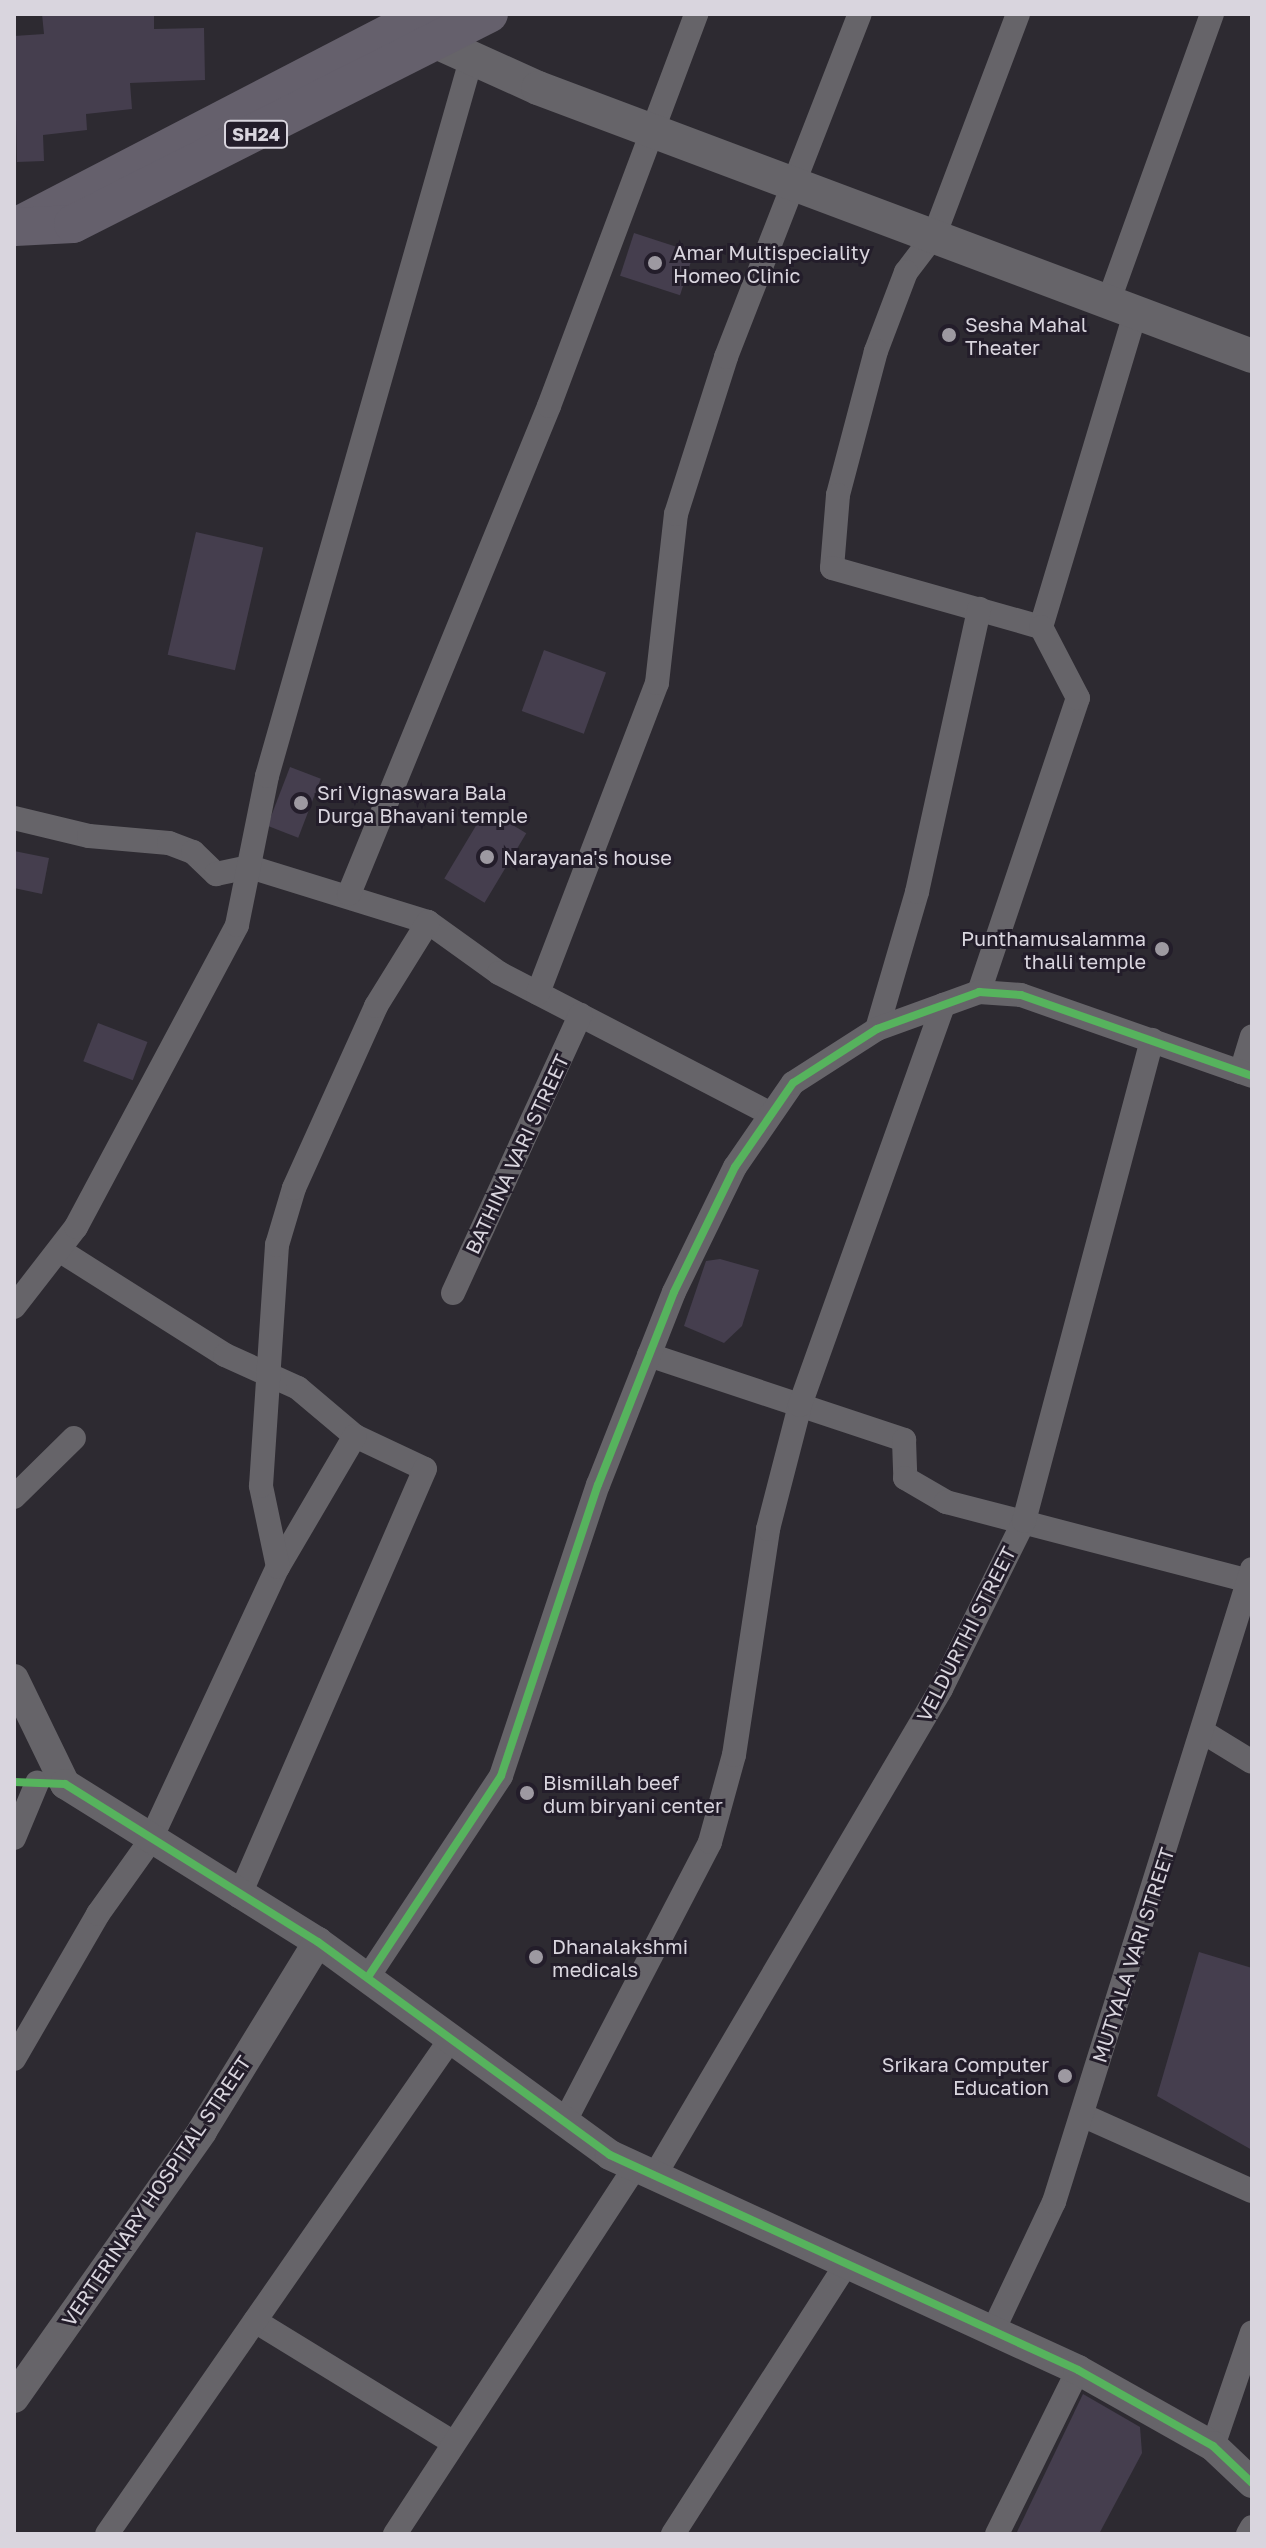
<!DOCTYPE html>
<style>
body{margin:0}
#map{position:relative;width:1266px;height:2548px;overflow:hidden;background:#2d2a31;font-family:"Golos Text",sans-serif}
div>[style]{position:absolute}
.building>*{inset:0;background:#453e4e;transform-origin:0 0}
.minor>*{height:24px;margin:-12px;padding:0 12px;transform-origin:12px;border-radius:12px;background:#666469}
.tertiary>*{height:30px;margin:-15px;padding:0 15px;transform-origin:15px;border-radius:15px;background:#666469}
.secondary>*{height:34px;margin:-17px;padding:0 17px;transform-origin:17px;border-radius:17px;background:#666469}
.primary>*{height:38px;margin:-19px;padding:0 19px;transform-origin:19px;border-radius:19px;background:#65606c}
.cycleway>*{height:8px;margin:-4px;padding:0 4px;transform-origin:4px;border-radius:4px;background:#56b35d}
.dots>*{width:22px;height:22px;translate:-50% -50%;box-sizing:border-box;border:4px solid #231d2a;border-radius:50%}
span{translate:-50% -50%;white-space:nowrap;text-align:center;line-height:1.15;-webkit-text-stroke:6px #231d2a;paint-order:stroke}
.shield-label span{padding:2px 6px;background:#231d2a;border:2px solid;border-radius:6px;-webkit-text-stroke-width:0}
.shield-label{font-size:18px;color:#d9d5de;font-weight:700}
.poi-label{font-size:20px;color:#d9d5de}
.left{translate:0 -50%;text-align:left}
.right{translate:-100% -50%;text-align:right}
.street-label{font-size:20px;color:#d9d5de}
.frame{position:absolute;inset:0;border:16px solid #d9d5de;pointer-events:none}
</style>
<div id="map">
<div class="building">
<i style="clip-path:polygon(42px 14px,154px 14px,154px 29px,204px 28px,205px 80px,130px 83px,132px 109px,86px 114px,87px 130px,43px 135px,44px 161px,17px 162px,14px 36px,44px 34px)"></i>
<i style="left:634px;top:233px;width:63px;height:45px;rotate:18deg"></i>
<i style="left:196px;top:532px;width:69px;height:126px;rotate:13deg"></i>
<i style="left:544px;top:650px;width:66px;height:65px;rotate:20deg"></i>
<i style="left:290px;top:767px;width:33px;height:63px;rotate:21deg"></i>
<i style="left:486px;top:809px;width:47px;height:81px;rotate:31deg"></i>
<i style="clip-path:polygon(14px 851px,49px 858px,42px 894px,14px 888px)"></i>
<i style="left:98px;top:1023px;width:53px;height:41px;rotate:21deg"></i>
<i style="clip-path:polygon(720px 1259px,759px 1270px,742px 1326px,724px 1343px,684px 1326px,706px 1261px)"></i>
<i style="clip-path:polygon(1199px 1952px,1252px 1968px,1252px 2150px,1157px 2096px)"></i>
<i style="clip-path:polygon(1083px 2394px,1140px 2427px,1142px 2453px,1099px 2534px,1016px 2534px)"></i>
</div>
<div class="minor">
<i style="left:1018px;top:14px;width:235px;rotate:110.7deg"></i>
<i style="left:935px;top:234px;width:48px;rotate:127.3deg"></i>
<i style="left:906px;top:272px;width:85px;rotate:110.8deg"></i>
<i style="left:876px;top:351px;width:149px;rotate:104.8deg"></i>
<i style="left:838px;top:495px;width:73px;rotate:94.7deg"></i>
<i style="left:832px;top:568px;width:217px;rotate:15.8deg"></i>
<i style="left:1041px;top:627px;width:331px;rotate:-73.3deg"></i>
<i style="left:1109px;top:300px;width:304px;rotate:-70.2deg"></i>
<i style="left:14px;top:818px;width:77px;rotate:13.5deg"></i>
<i style="left:89px;top:836px;width:80px;rotate:5deg"></i>
<i style="left:169px;top:843px;width:26px;rotate:21deg"></i>
<i style="left:193px;top:852px;width:32px;rotate:44deg"></i>
<i style="left:216px;top:874px;width:35px;rotate:-12deg"></i>
<i style="left:250px;top:867px;width:186px;rotate:17.2deg"></i>
<i style="left:428px;top:922px;width:87px;rotate:35.7deg"></i>
<i style="left:499px;top:973px;width:306px;rotate:27.4deg"></i>
<i style="left:349px;top:894px;width:527px;rotate:-67.71deg"></i>
<i style="left:549px;top:406px;width:419px;rotate:-69.4deg"></i>
<i style="left:979px;top:992px;width:310px;rotate:-71.4deg"></i>
<i style="left:1078px;top:698px;width:80px;rotate:-117.5deg"></i>
<i style="left:538px;top:993px;width:332px;rotate:-69deg"></i>
<i style="left:657px;top:683px;width:170px;rotate:-83.6deg"></i>
<i style="left:676px;top:514px;width:165px;rotate:-72.3deg"></i>
<i style="left:726px;top:357px;width:368px;rotate:-68.7deg"></i>
<i style="left:877px;top:1029px;width:143px;rotate:-73.7deg"></i>
<i style="left:917px;top:892px;width:290px;rotate:-77.6deg"></i>
<i style="left:1241px;top:1072px;width:37px;rotate:-73deg"></i>
<i style="left:59px;top:1250px;width:196px;rotate:32.3deg"></i>
<i style="left:225px;top:1355px;width:80px;rotate:24.3deg"></i>
<i style="left:298px;top:1388px;width:75px;rotate:40.1deg"></i>
<i style="left:355px;top:1436px;width:77px;rotate:25.2deg"></i>
<i style="left:425px;top:1469px;width:466px;rotate:113.5deg"></i>
<i style="left:453px;top:1293px;width:306px;rotate:-65.4deg"></i>
<i style="left:14px;top:1307px;width:101px;rotate:-52.2deg"></i>
<i style="left:76px;top:1227px;width:342px;rotate:-61.9deg"></i>
<i style="left:237px;top:925px;width:152px;rotate:-78.6deg"></i>
<i style="left:267px;top:776px;width:744px;rotate:-74.1deg"></i>
<i style="left:649px;top:1355px;width:269px;rotate:18.4deg"></i>
<i style="left:904px;top:1440px;width:38px;rotate:88deg"></i>
<i style="left:905px;top:1478px;width:48px;rotate:30.3deg"></i>
<i style="left:946px;top:1502px;width:313px;rotate:14.6deg"></i>
<i style="left:14px;top:1497px;width:84px;rotate:-44.5deg"></i>
<i style="left:278px;top:1567px;width:152px;rotate:-59.6deg"></i>
<i style="left:1203px;top:1732px;width:57px;rotate:31.5deg"></i>
<i style="left:14px;top:1838px;width:60px;rotate:-67.3deg"></i>
<i style="left:368px;top:1977px;width:241px;rotate:-56.5deg"></i>
<i style="left:501px;top:1776px;width:307px;rotate:-71.6deg"></i>
<i style="left:598px;top:1485px;width:207px;rotate:-68.5deg"></i>
<i style="left:674px;top:1292px;width:139px;rotate:-64deg"></i>
<i style="left:735px;top:1167px;width:102px;rotate:-55.4deg"></i>
<i style="left:793px;top:1083px;width:100px;rotate:-32.7deg"></i>
<i style="left:877px;top:1029px;width:109px;rotate:-19.9deg"></i>
<i style="left:979px;top:992px;width:42px;rotate:4.1deg"></i>
<i style="left:1021px;top:995px;width:245px;rotate:19.3deg"></i>
<i style="left:14px;top:2059px;width:168px;rotate:-59.9deg"></i>
<i style="left:98px;top:1914px;width:90px;rotate:-54.5deg"></i>
<i style="left:150px;top:1841px;width:302px;rotate:-65deg"></i>
<i style="left:278px;top:1567px;width:83px;rotate:-101.9deg"></i>
<i style="left:261px;top:1486px;width:242px;rotate:-86.2deg"></i>
<i style="left:277px;top:1245px;width:59px;rotate:-73.4deg"></i>
<i style="left:294px;top:1188px;width:200px;rotate:-65.7deg"></i>
<i style="left:376px;top:1006px;width:99px;rotate:-58.2deg"></i>
<i style="left:1082px;top:2115px;width:186px;rotate:24.1deg"></i>
<i style="left:565px;top:2121px;width:314px;rotate:-62.5deg"></i>
<i style="left:710px;top:1842px;width:90px;rotate:-74.6deg"></i>
<i style="left:734px;top:1755px;width:229px;rotate:-81.4deg"></i>
<i style="left:768px;top:1529px;width:128px;rotate:-75.5deg"></i>
<i style="left:800px;top:1405px;width:425px;rotate:-70.3deg"></i>
<i style="left:655px;top:2175px;width:564px;rotate:-59.52deg"></i>
<i style="left:941px;top:1689px;width:187px;rotate:-63.7deg"></i>
<i style="left:1024px;top:1521px;width:498px;rotate:-75.1deg"></i>
<i style="left:255px;top:2321px;width:233px;rotate:31.5deg"></i>
<i style="left:992px;top:2333px;width:145px;rotate:-64.7deg"></i>
<i style="left:1054px;top:2202px;width:663px;rotate:-72.63deg"></i>
<i style="left:1213px;top:2446px;width:120px;rotate:-71.1deg"></i>
<i style="left:107px;top:2534px;width:605px;rotate:-55.23deg"></i>
<i style="left:395px;top:2534px;width:439px;rotate:-56.8deg"></i>
<i style="left:673px;top:2534px;width:320px;rotate:-57.3deg"></i>
<i style="left:997px;top:2534px;width:183px;rotate:-63.7deg"></i>
<i style="left:1248px;top:2534px;width:8px;rotate:-60deg"></i>
</div>
<div class="tertiary">
<i style="left:14px;top:1679px;width:117px;rotate:64.1deg"></i>
<i style="left:65px;top:1784px;width:298px;rotate:32deg"></i>
<i style="left:318px;top:1942px;width:361px;rotate:36.1deg"></i>
<i style="left:610px;top:2155px;width:515px;rotate:24.67deg"></i>
<i style="left:1078px;top:2370px;width:155px;rotate:29.4deg"></i>
<i style="left:1213px;top:2446px;width:54px;rotate:43.5deg"></i>
<i style="left:14px;top:2398px;width:327px;rotate:-54.8deg"></i>
<i style="left:202px;top:2131px;width:222px;rotate:-58.5deg"></i>
</div>
<div class="secondary">
<i style="left:414px;top:32px;width:136px;rotate:24.3deg"></i>
<i style="left:538px;top:88px;width:763px;rotate:20.57deg"></i>
</div>
<div class="primary">
<i style="left:17px;top:226px;width:461px;rotate:-27.4deg"></i>
<i style="left:15px;top:227px;width:58px;rotate:-3deg"></i>
<i style="left:73px;top:224px;width:466px;rotate:-26.8deg"></i>
</div>
<div class="cycleway">
<i style="left:14px;top:1782px;width:51px;rotate:2.2deg"></i>
<i style="left:65px;top:1784px;width:298px;rotate:32deg"></i>
<i style="left:318px;top:1942px;width:361px;rotate:36.1deg"></i>
<i style="left:610px;top:2155px;width:515px;rotate:24.67deg"></i>
<i style="left:1078px;top:2370px;width:155px;rotate:29.4deg"></i>
<i style="left:1213px;top:2446px;width:54px;rotate:43.5deg"></i>
<i style="left:368px;top:1977px;width:241px;rotate:-56.5deg"></i>
<i style="left:501px;top:1776px;width:307px;rotate:-71.6deg"></i>
<i style="left:598px;top:1485px;width:207px;rotate:-68.5deg"></i>
<i style="left:674px;top:1292px;width:139px;rotate:-64deg"></i>
<i style="left:735px;top:1167px;width:102px;rotate:-55.4deg"></i>
<i style="left:793px;top:1083px;width:100px;rotate:-32.7deg"></i>
<i style="left:877px;top:1029px;width:109px;rotate:-19.9deg"></i>
<i style="left:979px;top:992px;width:42px;rotate:4.1deg"></i>
<i style="left:1021px;top:995px;width:245px;rotate:19.3deg"></i>
</div>
<div class="dots">
<i style="left:655px;top:263px;background:#9d99a1"></i>
<i style="left:949px;top:335px;background:#9d99a1"></i>
<i style="left:301px;top:803px;background:#9d99a1"></i>
<i style="left:487px;top:857px;background:#9d99a1"></i>
<i style="left:1162px;top:949px;background:#9d99a1"></i>
<i style="left:527px;top:1793px;background:#9d99a1"></i>
<i style="left:536px;top:1957px;background:#9d99a1"></i>
<i style="left:1065px;top:2076px;background:#9d99a1"></i>
</div>
<div class="shield-label">
<span style="left:256px;top:134px">SH24</span>
</div>
<div class="poi-label">
<span class="left" style="left:673px;top:264px">Amar Multispeciality<br>Homeo Clinic</span>
<span class="left" style="left:965px;top:336px">Sesha Mahal<br>Theater</span>
<span class="left" style="left:317px;top:804px">Sri Vignaswara Bala<br>Durga Bhavani temple</span>
<span class="left" style="left:503px;top:857px">Narayana's house</span>
<span class="right" style="left:1146px;top:950px">Punthamusalamma<br>thalli temple</span>
<span class="left" style="left:543px;top:1794px">Bismillah beef<br>dum biryani center</span>
<span class="left" style="left:552px;top:1958px">Dhanalakshmi<br>medicals</span>
<span class="right" style="left:1049px;top:2076px">Srikara Computer<br>Education</span>
</div>
<div class="street-label">
<span style="left:517px;top:1154px;rotate:-65deg">BATHINA VARI STREET</span>
<span style="left:966px;top:1634px;rotate:-63deg">VELDURTHI STREET</span>
<span style="left:1133px;top:1955px;rotate:-72deg">MUTYALA VARI STREET</span>
<span style="left:156px;top:2191px;rotate:-56deg">VERTERINARY HOSPITAL STREET</span>
</div>
<div class="frame"></div>
</div>
